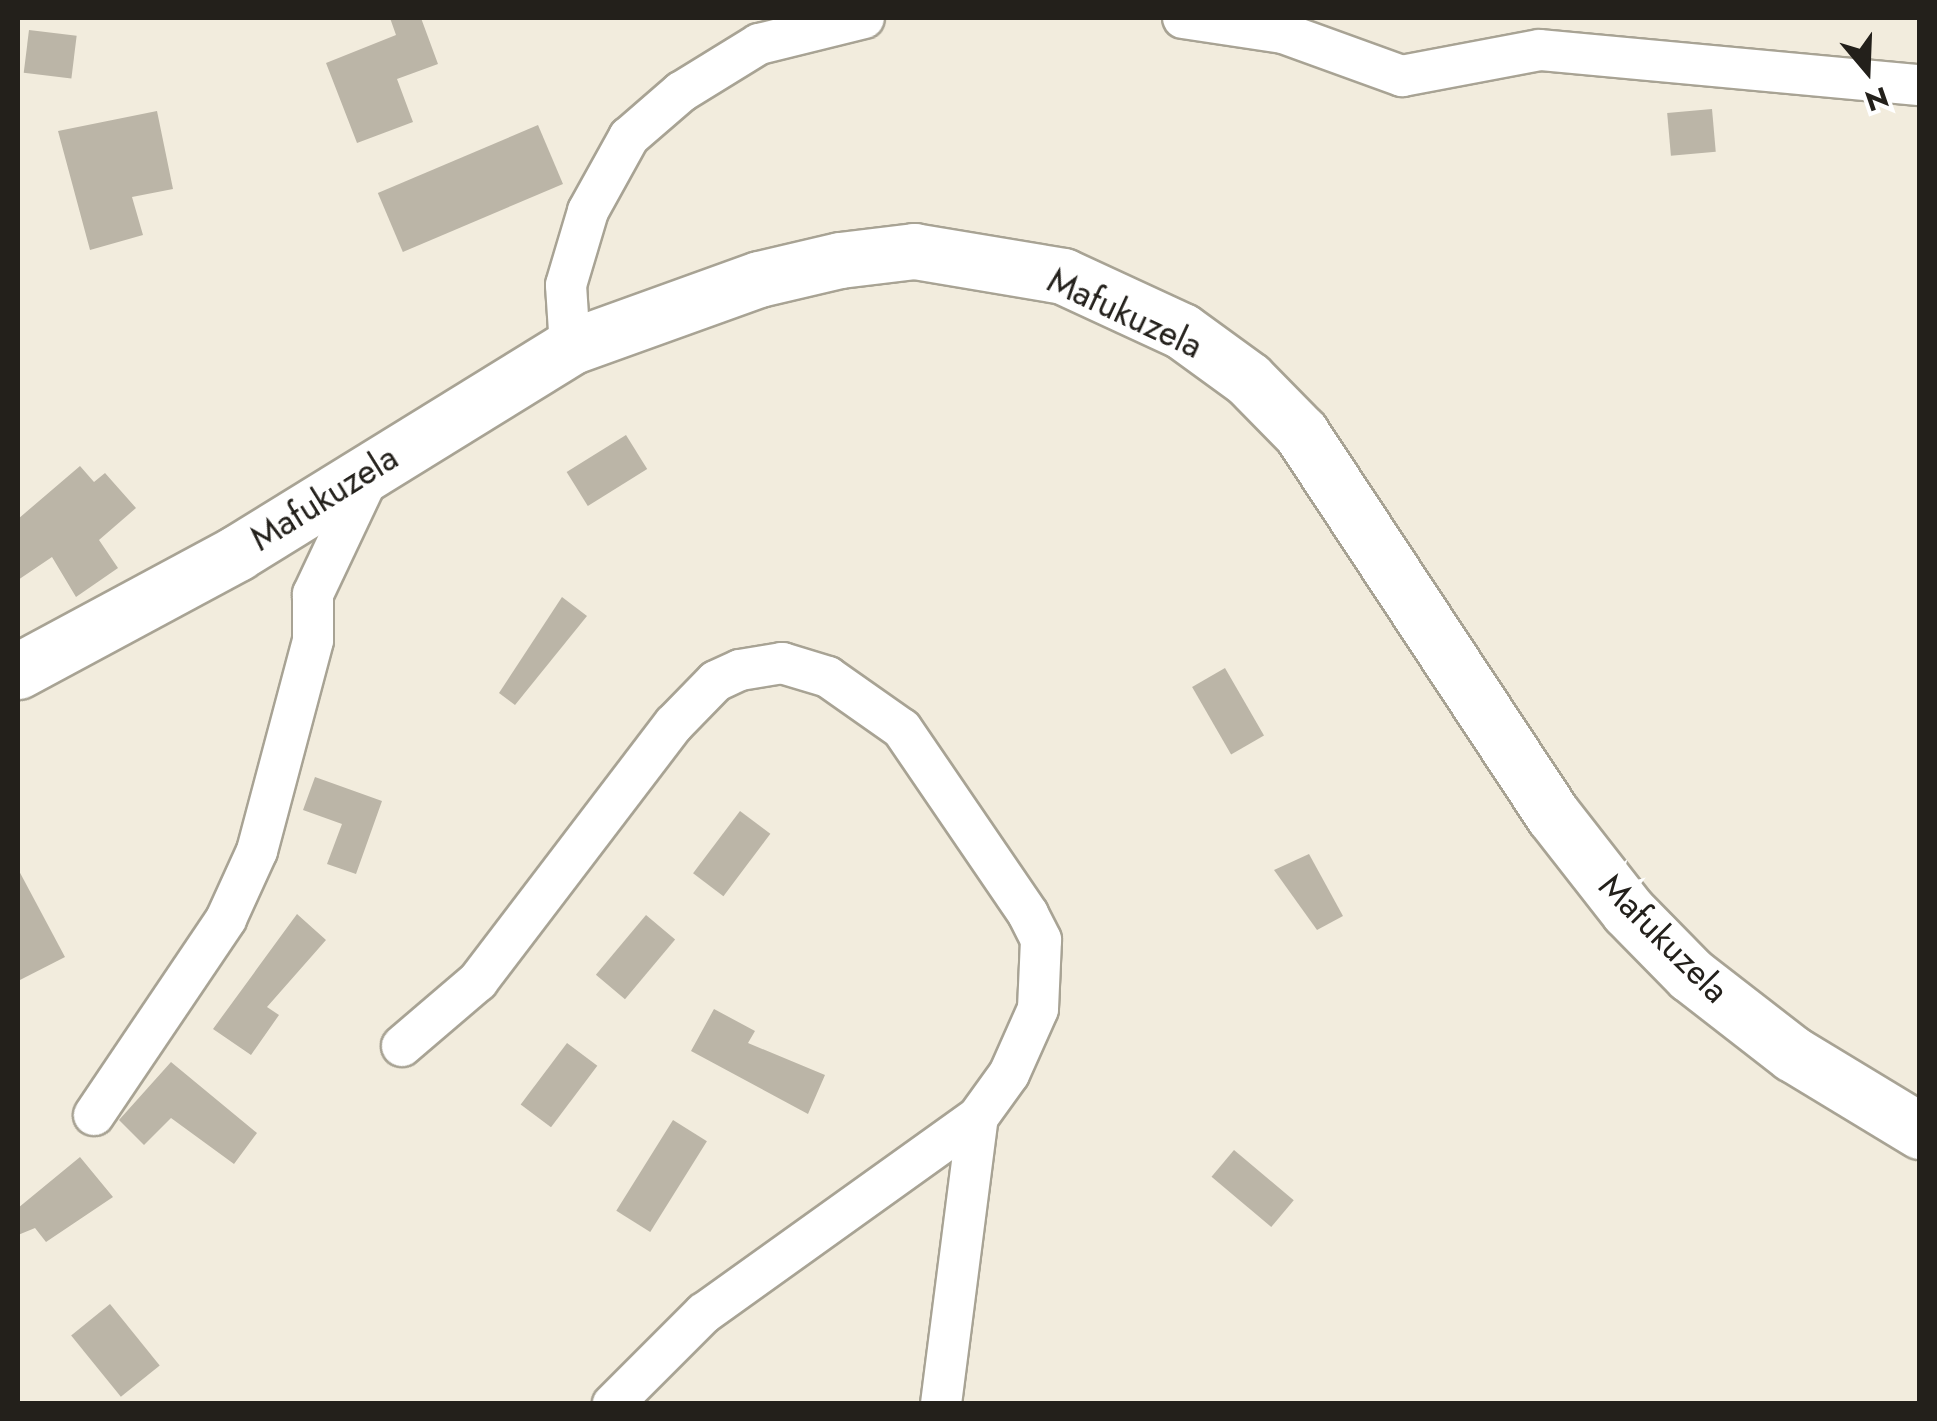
<!DOCTYPE html>
<style>
body{margin:0}
#map{position:relative;width:1937px;height:1421px;overflow:hidden;background:#f2ecdd;font-family:Jost,sans-serif}
div>[style]{position:absolute}
.building>*{inset:0;background:#bbb5a7;transform-origin:0 0}
.roads{filter:drop-shadow(2px 0 #a8a394) drop-shadow(-2px 0 #a8a394) drop-shadow(0 2px #a8a394) drop-shadow(0 -2px #a8a394)}
.minor>*{height:40px;margin:-20px;padding:0 20px;transform-origin:20px;border-radius:20px;background:#fff}
.secondary>*{height:55px;margin:-27.5px;padding:0 27.5px;transform-origin:27.5px;border-radius:27.5px;background:#fff}
span{translate:-50% -50%;white-space:nowrap;text-align:center;line-height:1.15;-webkit-text-stroke:10px #fff;paint-order:stroke}
.street-label{font-size:35px;color:#23201b}
.frame{position:absolute;inset:0;border:20px solid #23201b;pointer-events:none}
.north{position:absolute;left:1817px;top:20px;width:100px;height:100px;-webkit-text-stroke:8px #fff;paint-order:stroke;rotate:161deg;font-size:28px;font-weight:700;line-height:40px;text-align:center;color:#23201b}
.north::after{content:'';display:block;margin:auto;width:35px;height:45px;background:#23201b;clip-path:polygon(50% 0,100% 100%,50% 72%,0 100%)}
</style>
<div id="map">
<div class="building">
<i style="clip-path:polygon(390px 18px,421px 18px,438px 64px,397px 79px,413px 122px,357px 143px,326px 63px,396px 35px)"></i>
<i style="left:29px;top:30px;width:48px;height:43px;rotate:7deg"></i>
<i style="left:1712px;top:109px;width:43px;height:45px;rotate:85deg"></i>
<i style="clip-path:polygon(157px 111px,173px 189px,132px 197px,143px 235px,90px 250px,58px 131px)"></i>
<i style="left:538px;top:125px;width:64px;height:174px;rotate:67deg"></i>
<i style="left:626px;top:435px;width:40px;height:70px;rotate:58deg"></i>
<i style="clip-path:polygon(80px 466px,94px 482px,105px 473px,136px 508px,99px 540px,118px 568px,76px 597px,52px 557px,18px 580px,18px 519px)"></i>
<i style="clip-path:polygon(562px 597px,587px 616px,515px 705px,499px 693px)"></i>
<i style="left:1225px;top:668px;width:78px;height:38px;rotate:60deg"></i>
<i style="clip-path:polygon(315px 777px,382px 801px,356px 874px,327px 864px,342px 824px,303px 810px)"></i>
<i style="left:740px;top:811px;width:38px;height:78px;rotate:37deg"></i>
<i style="clip-path:polygon(1309px 854px,1343px 916px,1317px 930px,1274px 870px)"></i>
<i style="clip-path:polygon(18px 869px,65px 957px,18px 981px)"></i>
<i style="clip-path:polygon(297px 914px,326px 940px,267px 1007px,279px 1015px,251px 1055px,213px 1029px)"></i>
<i style="left:646px;top:915px;width:38px;height:78px;rotate:40deg"></i>
<i style="clip-path:polygon(714px 1009px,755px 1031px,748px 1043px,825px 1075px,808px 1114px,691px 1051px)"></i>
<i style="left:567px;top:1043px;width:38px;height:77px;rotate:37deg"></i>
<i style="clip-path:polygon(171px 1062px,257px 1133px,234px 1164px,171px 1118px,144px 1145px,119px 1120px)"></i>
<i style="left:673px;top:1120px;width:40px;height:107px;rotate:32deg"></i>
<i style="left:1234px;top:1150px;width:78px;height:35px;rotate:40deg"></i>
<i style="clip-path:polygon(80px 1157px,113px 1197px,46px 1242px,35px 1228px,18px 1235px,18px 1208px)"></i>
<i style="left:110px;top:1304px;width:79px;height:50px;rotate:51deg"></i>
</div>
<div class="roads">
<div class="minor">
<i style="left:1183px;top:18px;width:101px;rotate:8.5deg"></i>
<i style="left:1283px;top:33px;width:127px;rotate:19.9deg"></i>
<i style="left:1402px;top:76px;width:140px;rotate:-10.7deg"></i>
<i style="left:1540px;top:50px;width:382px;rotate:5.3deg"></i>
<i style="left:570px;top:347px;width:62px;rotate:-93.7deg"></i>
<i style="left:566px;top:285px;width:77px;rotate:-73.4deg"></i>
<i style="left:588px;top:211px;width:85px;rotate:-61deg"></i>
<i style="left:629px;top:137px;width:69px;rotate:-40.9deg"></i>
<i style="left:681px;top:92px;width:92px;rotate:-31.6deg"></i>
<i style="left:759px;top:44px;width:108px;rotate:-13.9deg"></i>
<i style="left:402px;top:1046px;width:100px;rotate:-40.5deg"></i>
<i style="left:478px;top:981px;width:323px;rotate:-52.7deg"></i>
<i style="left:674px;top:724px;width:60px;rotate:-45.7deg"></i>
<i style="left:716px;top:681px;width:26px;rotate:-25deg"></i>
<i style="left:740px;top:670px;width:43px;rotate:-9.5deg"></i>
<i style="left:782px;top:663px;width:48px;rotate:16.9deg"></i>
<i style="left:828px;top:677px;width:90px;rotate:35.1deg"></i>
<i style="left:902px;top:729px;width:224px;rotate:55.7deg"></i>
<i style="left:1028px;top:914px;width:29px;rotate:63deg"></i>
<i style="left:1041px;top:940px;width:69px;rotate:92.5deg"></i>
<i style="left:1038px;top:1009px;width:71px;rotate:114deg"></i>
<i style="left:1009px;top:1074px;width:53px;rotate:125.8deg"></i>
<i style="left:978px;top:1117px;width:337px;rotate:144.4deg"></i>
<i style="left:704px;top:1313px;width:129px;rotate:135deg"></i>
<i style="left:94px;top:1115px;width:236px;rotate:-56deg"></i>
<i style="left:226px;top:919px;width:75px;rotate:-65.5deg"></i>
<i style="left:257px;top:851px;width:218px;rotate:-75.1deg"></i>
<i style="left:313px;top:640px;width:46px;rotate:-90deg"></i>
<i style="left:313px;top:594px;width:143px;rotate:-64.7deg"></i>
<i style="left:941px;top:1404px;width:289px;rotate:-82.7deg"></i>
</div>
<div class="secondary">
<i style="left:18px;top:671px;width:249px;rotate:-28.3deg"></i>
<i style="left:237px;top:553px;width:392px;rotate:-31.7deg"></i>
<i style="left:570px;top:347px;width:201px;rotate:-19.8deg"></i>
<i style="left:759px;top:279px;width:83px;rotate:-13.2deg"></i>
<i style="left:840px;top:260px;width:75px;rotate:-6.9deg"></i>
<i style="left:914px;top:251px;width:151px;rotate:9.5deg"></i>
<i style="left:1063px;top:276px;width:131px;rotate:24.8deg"></i>
<i style="left:1182px;top:331px;width:82px;rotate:36deg"></i>
<i style="left:1248px;top:379px;width:76px;rotate:45.5deg"></i>
<i style="left:1301px;top:433px;width:458px;rotate:56.6deg"></i>
<i style="left:1553px;top:815px;width:122px;rotate:52deg"></i>
<i style="left:1628px;top:911px;width:90px;rotate:45.5deg"></i>
<i style="left:1691px;top:975px;width:129px;rotate:37.8deg"></i>
<i style="left:1793px;top:1054px;width:149px;rotate:31.2deg"></i>
</div>
</div>
<div class="street-label">
<span style="left:1125px;top:313px;rotate:25deg">Mafukuzela</span>
<span style="left:324px;top:498px;rotate:-32deg">Mafukuzela</span>
<span style="left:1664px;top:938px;rotate:45deg">Mafukuzela</span>
</div>
<div class="frame"></div>
<div class="north">N</div>
</div>
